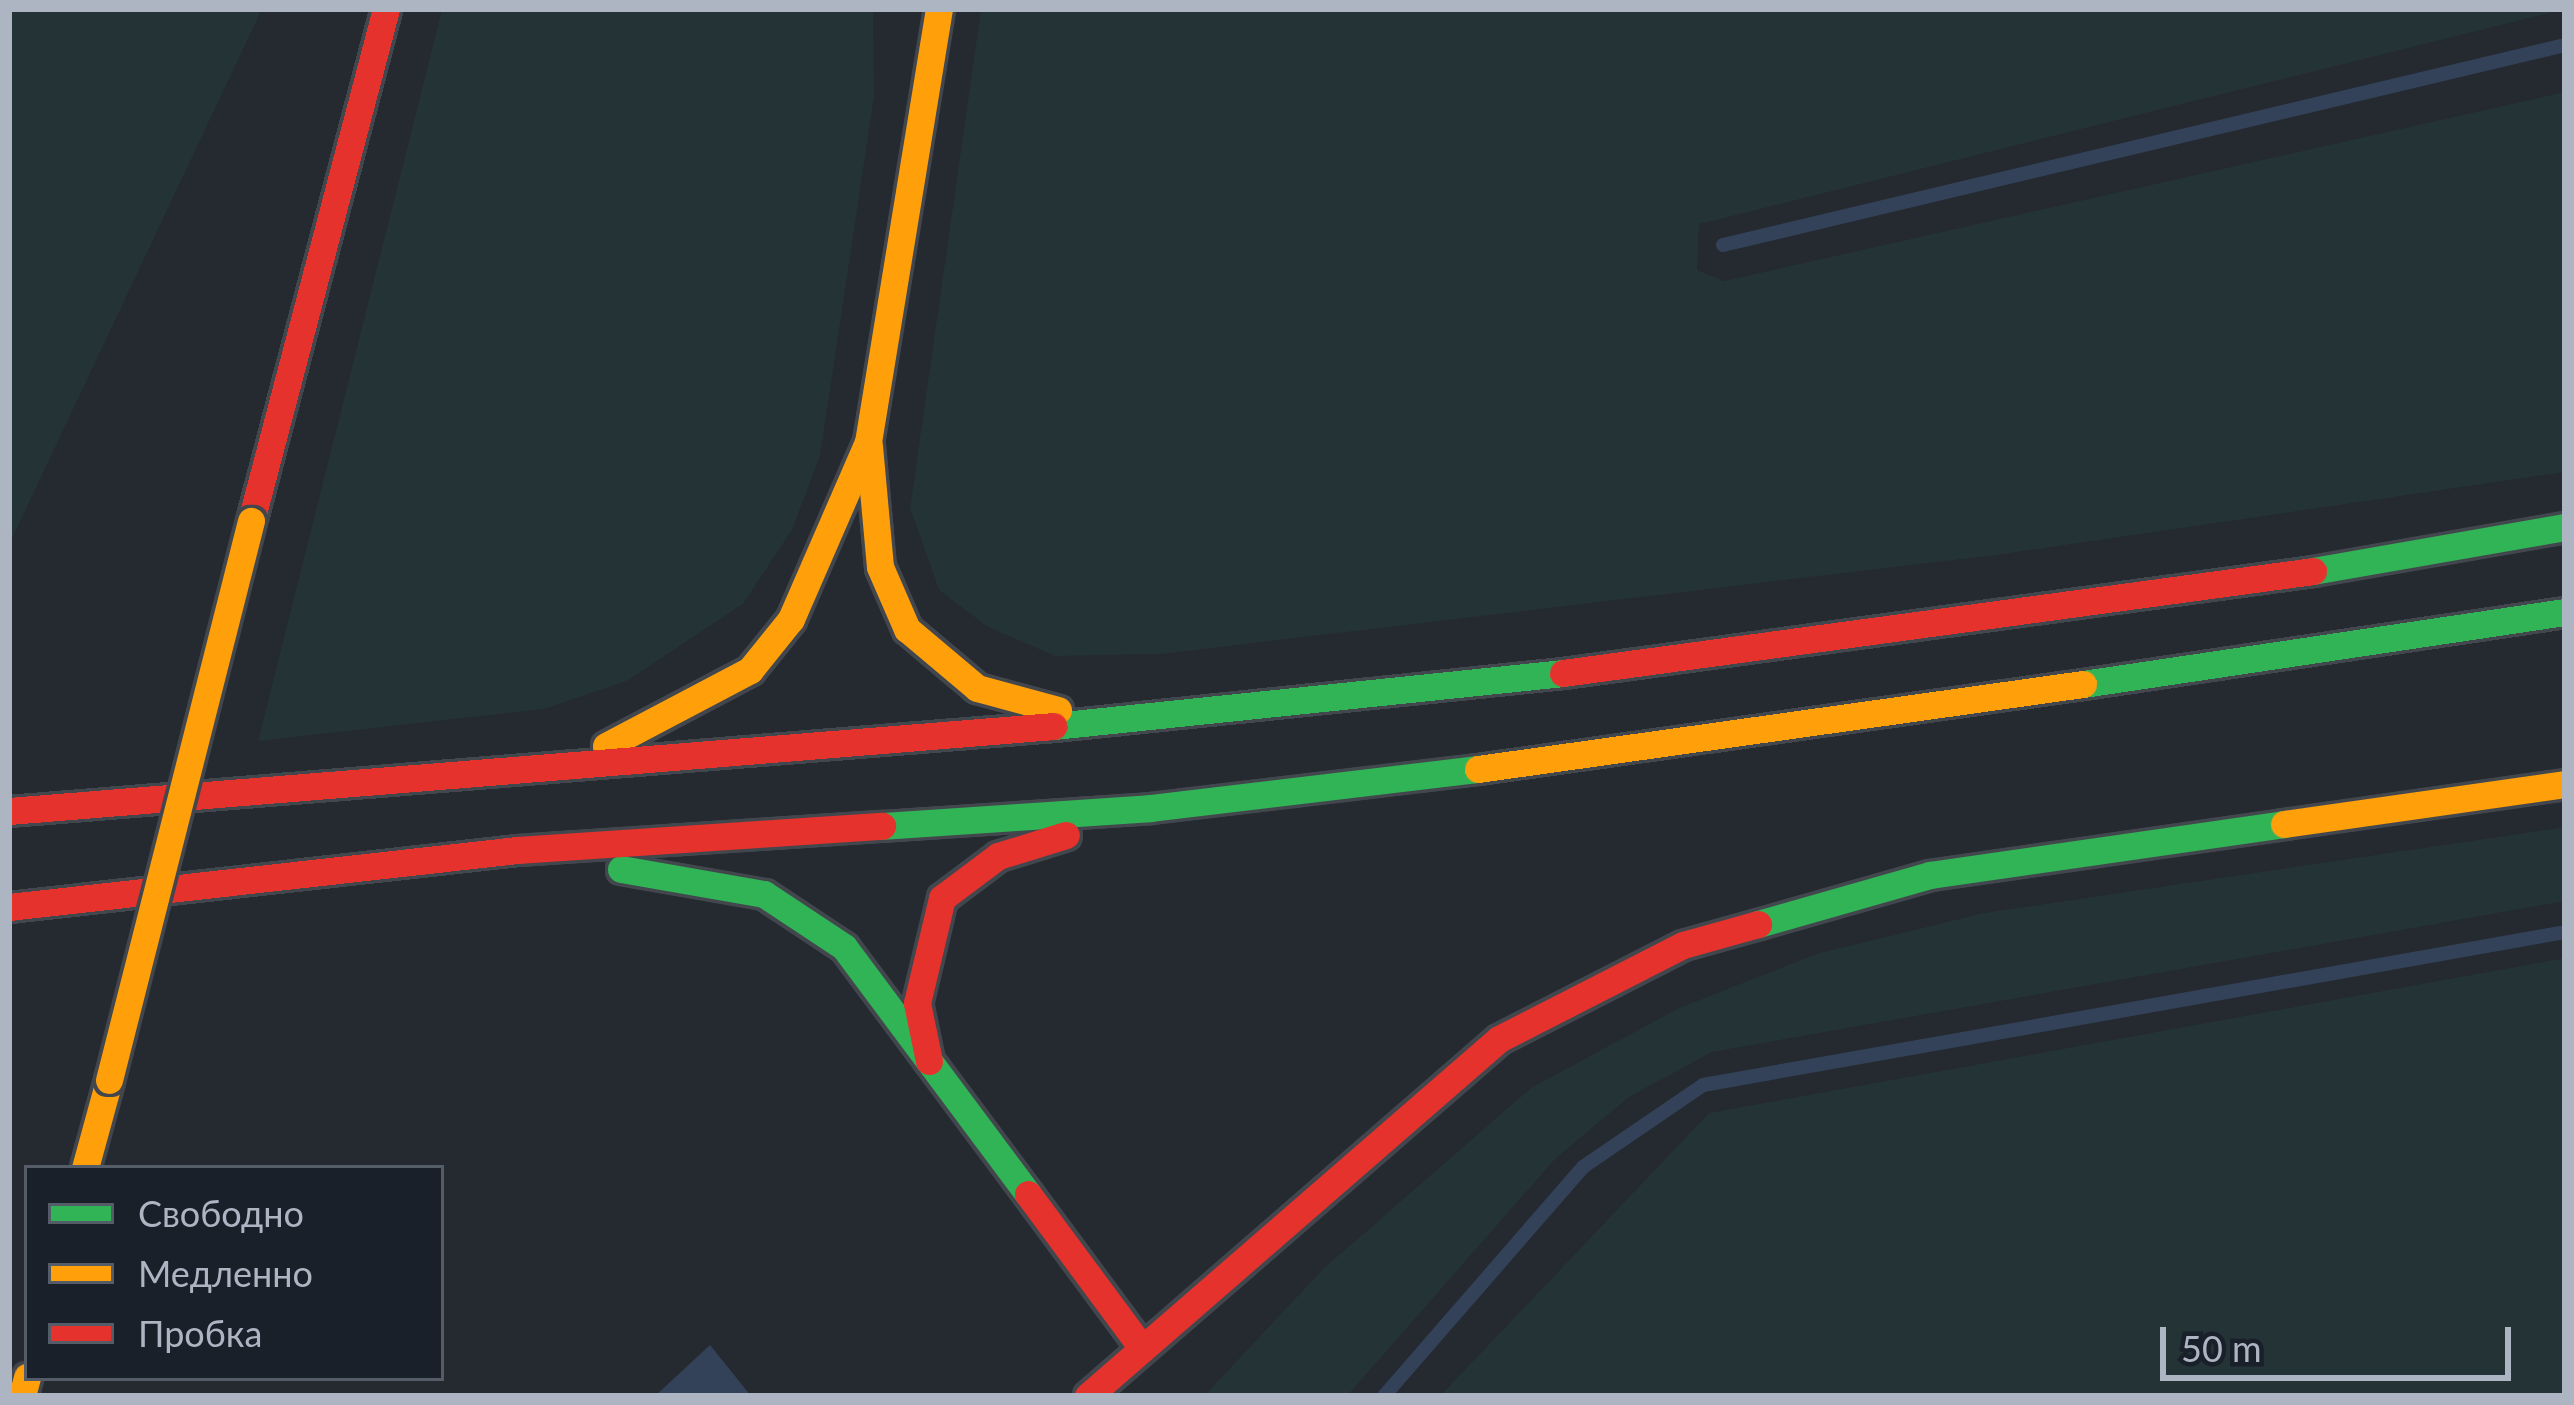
<!DOCTYPE html>
<meta charset="utf-8">
<style>
body{margin:0}
#map{position:relative;width:2574px;height:1405px;overflow:hidden;background:#252930;font-family:Lato,sans-serif}
div>[style]{position:absolute}
.green>*{inset:0;background:#233336}
.water>*{inset:0;background:#334258}
.stream>*{height:14px;margin:-7px;padding:0 7px;transform-origin:7px;border-radius:7px;background:#334258}
.roads{filter:drop-shadow(3px 0 #42464d) drop-shadow(-3px 0 #42464d) drop-shadow(0 3px #42464d) drop-shadow(0 -3px #42464d)}
.fast>*{height:27px;margin:-13.5px;padding:0 13.5px;transform-origin:13.5px;border-radius:13.5px;background:#30b455}
.slow>*{height:27px;margin:-13.5px;padding:0 13.5px;transform-origin:13.5px;border-radius:13.5px;background:#ff9f0a}
.jam>*{height:27px;margin:-13.5px;padding:0 13.5px;transform-origin:13.5px;border-radius:13.5px;background:#e5322d}
.bridges{filter:drop-shadow(3px 0 #42464d) drop-shadow(-3px 0 #42464d) drop-shadow(0 3px #42464d) drop-shadow(0 -3px #42464d)}
.slow-bridge>*{height:27px;margin:-13.5px;padding:0 13.5px;transform-origin:13.5px;border-radius:13.5px;background:#ff9f0a}
span{translate:-50% -50%;white-space:nowrap;text-align:center;line-height:1.15;-webkit-text-stroke:12px #19202a;paint-order:stroke}
.frame{position:absolute;inset:0;border:12px solid #adb5c3;pointer-events:none}
.legend{position:absolute;left:24px;top:1165px;width:420px;height:216px;box-sizing:border-box;background:#19202a;border:3px solid #545c67;margin:0;padding:15px 21px;list-style:none;font-size:36px;color:#adb5c3}
.legend li{display:flex;align-items:center;gap:24px;height:60px}
.legend b{width:60px;border:3px solid #545c67}
.scale{position:absolute;left:2160px;top:1327px;width:351px;height:54px;box-sizing:border-box;border:6px solid #adb5c3;border-top:0;padding-left:15px;font-size:36px;line-height:42px;white-space:nowrap;color:#adb5c3;-webkit-text-stroke:9px #19202a;paint-order:stroke}
</style>
<div id="map">
<div class="green">
<i style="clip-path:polygon(9px 9px,262px 9px,9px 545px)"></i>
<i style="clip-path:polygon(442px 9px,873px 9px,874px 97px,820px 456px,792px 530px,743px 604px,627px 681px,544px 709px,258px 741px)"></i>
<i style="clip-path:polygon(981px 9px,2565px 9px,1699px 224px,1697px 270px,1724px 281px,2565px 92px,2565px 472px,1996px 555px,1161px 654px,1055px 656px,988px 627px,939px 590px,910px 508px)"></i>
<i style="clip-path:polygon(2565px 827px,2565px 901px,1712px 1052px,1629px 1097px,1555px 1159px,1347px 1396px,1204px 1396px,1324px 1268px,1531px 1088px,1677px 1009px,1816px 954px,1984px 913px)"></i>
<i style="clip-path:polygon(2565px 958px,2565px 1396px,1440px 1396px,1709px 1113px)"></i>
</div>
<div class="water">
<i style="clip-path:polygon(710px 1345px,751px 1396px,655px 1396px)"></i>
</div>
<div class="stream">
<i style="left:1723px;top:245px;width:865px;rotate:-13.36deg"></i>
<i style="left:1384px;top:1396px;width:303px;rotate:-49deg"></i>
<i style="left:1583px;top:1167px;width:145px;rotate:-34.3deg"></i>
<i style="left:1703px;top:1085px;width:875px;rotate:-10.06deg"></i>
</div>
<div class="roads">
<div class="fast">
<i style="left:2313px;top:571px;width:256px;rotate:-9.9deg"></i>
<i style="left:2083px;top:684px;width:487px;rotate:-8.5deg"></i>
<i style="left:1054px;top:726px;width:512px;rotate:-5.94deg"></i>
<i style="left:882px;top:826px;width:269px;rotate:-3.8deg"></i>
<i style="left:1150px;top:808px;width:330px;rotate:-6.8deg"></i>
<i style="left:621px;top:869px;width:145px;rotate:9.9deg"></i>
<i style="left:764px;top:894px;width:96px;rotate:33.5deg"></i>
<i style="left:844px;top:947px;width:308px;rotate:53.3deg"></i>
<i style="left:1758px;top:924px;width:179px;rotate:-15.9deg"></i>
<i style="left:1930px;top:875px;width:358px;rotate:-8.2deg"></i>
</div>
<div class="slow">
<i style="left:869px;top:446px;width:121px;rotate:84.8deg"></i>
<i style="left:880px;top:567px;width:68px;rotate:66.5deg"></i>
<i style="left:907px;top:629px;width:92px;rotate:40.1deg"></i>
<i style="left:977px;top:688px;width:84px;rotate:15.2deg"></i>
<i style="left:606px;top:746px;width:163px;rotate:-27.8deg"></i>
<i style="left:750px;top:670px;width:65px;rotate:-51.2deg"></i>
<i style="left:791px;top:619px;width:193px;rotate:-66.5deg"></i>
<i style="left:868px;top:442px;width:439px;rotate:-80.7deg"></i>
<i style="left:1478px;top:769px;width:611px;rotate:-8deg"></i>
<i style="left:2284px;top:824px;width:284px;rotate:-8.1deg"></i>
<i style="left:85px;top:1168px;width:91px;rotate:-74.7deg"></i>
<i style="left:22px;top:1396px;width:20px;rotate:-75deg"></i>
</div>
<div class="jam">
<i style="left:251px;top:521px;width:529px;rotate:-75.23deg"></i>
<i style="left:1563px;top:673px;width:757px;rotate:-7.74deg"></i>
<i style="left:9px;top:811px;width:1048px;rotate:-4.65deg"></i>
<i style="left:9px;top:907px;width:511px;rotate:-6.4deg"></i>
<i style="left:517px;top:850px;width:366px;rotate:-3.8deg"></i>
<i style="left:929px;top:1061px;width:59px;rotate:-101.7deg"></i>
<i style="left:917px;top:1003px;width:108px;rotate:-76.6deg"></i>
<i style="left:942px;top:898px;width:70px;rotate:-36.9deg"></i>
<i style="left:998px;top:856px;width:71px;rotate:-17.2deg"></i>
<i style="left:1028px;top:1194px;width:187px;rotate:53.5deg"></i>
<i style="left:1088px;top:1396px;width:544px;rotate:-40.98deg"></i>
<i style="left:1499px;top:1039px;width:207px;rotate:-27.1deg"></i>
<i style="left:1683px;top:945px;width:78px;rotate:-15.6deg"></i>
</div>
</div>
<div class="bridges">
<div class="slow-bridge">
<i style="left:109px;top:1080px;width:577px;rotate:-75.75deg"></i>
</div>
</div>
<div class="frame"></div>
<ul class="legend">
<li><b style="height:15px;background:#30b455"></b>Свободно</li>
<li><b style="height:15px;background:#ff9f0a"></b>Медленно</li>
<li><b style="height:15px;background:#e5322d"></b>Пробка</li>
</ul>
<div class="scale">50 m</div>
</div>
